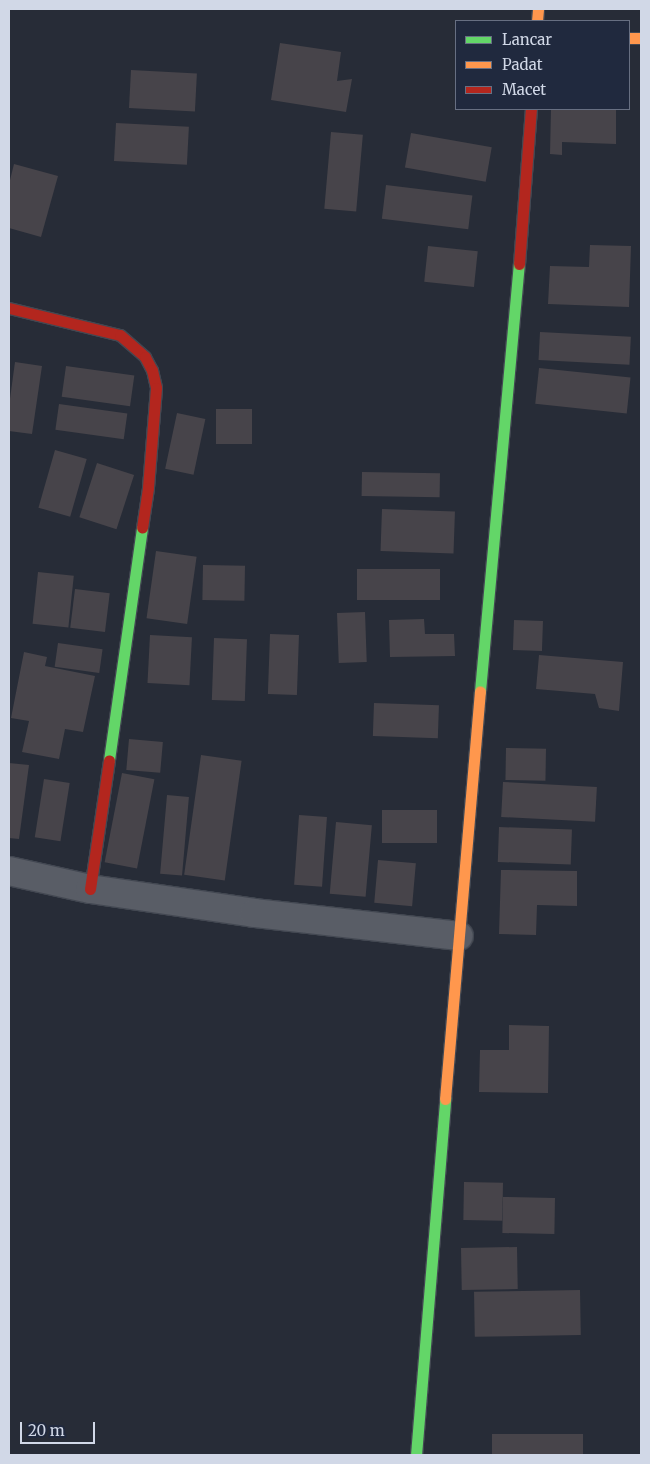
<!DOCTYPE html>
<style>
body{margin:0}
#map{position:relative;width:650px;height:1464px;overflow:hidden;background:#272c37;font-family:Merriweather,serif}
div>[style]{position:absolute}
.building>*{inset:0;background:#47444a;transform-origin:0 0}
.roads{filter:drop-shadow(1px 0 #434852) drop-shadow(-1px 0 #434852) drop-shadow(0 1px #434852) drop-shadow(0 -1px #434852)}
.street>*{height:28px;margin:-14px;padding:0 14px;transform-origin:14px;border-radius:14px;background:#595d66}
.fast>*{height:11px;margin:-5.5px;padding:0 5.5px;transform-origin:5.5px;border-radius:5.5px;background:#63d668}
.slow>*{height:11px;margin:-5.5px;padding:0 5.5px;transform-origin:5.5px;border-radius:5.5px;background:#ff974d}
.jam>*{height:11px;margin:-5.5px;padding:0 5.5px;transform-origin:5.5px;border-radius:5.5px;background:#b3261e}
span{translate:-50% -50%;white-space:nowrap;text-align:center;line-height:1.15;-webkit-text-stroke:4.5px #20293e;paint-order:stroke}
.frame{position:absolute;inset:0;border:10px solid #d1d8e7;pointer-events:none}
.legend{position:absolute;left:455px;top:20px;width:175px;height:90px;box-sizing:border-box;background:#20293e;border:1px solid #676f82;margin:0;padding:6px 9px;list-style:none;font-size:15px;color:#d1d8e7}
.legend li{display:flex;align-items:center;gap:10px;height:25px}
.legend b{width:25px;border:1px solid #676f82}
.scale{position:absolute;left:20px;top:1422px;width:75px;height:22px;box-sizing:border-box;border:2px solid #d1d8e7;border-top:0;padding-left:6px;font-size:15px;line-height:18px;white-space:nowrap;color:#d1d8e7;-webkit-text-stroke:4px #20293e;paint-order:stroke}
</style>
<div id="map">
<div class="building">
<i style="clip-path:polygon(280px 43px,341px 52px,337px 81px,352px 79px,346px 112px,271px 100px)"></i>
<i style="left:131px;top:70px;width:66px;height:38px;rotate:3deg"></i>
<i style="clip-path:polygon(551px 109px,616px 109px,616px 144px,562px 142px,562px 155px,550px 154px)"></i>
<i style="left:116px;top:123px;width:73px;height:38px;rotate:3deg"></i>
<i style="left:331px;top:132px;width:32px;height:77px;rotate:5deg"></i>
<i style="left:411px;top:133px;width:82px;height:35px;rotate:10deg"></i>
<i style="clip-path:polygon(14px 164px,58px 176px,41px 237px,9px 228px,9px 184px)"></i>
<i style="left:386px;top:185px;width:87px;height:34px;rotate:7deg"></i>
<i style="clip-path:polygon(590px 245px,631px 246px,629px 307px,548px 304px,550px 266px,589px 267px)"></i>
<i style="left:428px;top:246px;width:50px;height:36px;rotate:6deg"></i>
<i style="left:540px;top:332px;width:91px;height:28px;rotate:3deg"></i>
<i style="clip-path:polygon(15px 362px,42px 366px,32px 434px,9px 431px,9px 406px)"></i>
<i style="left:66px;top:366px;width:69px;height:31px;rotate:8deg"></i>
<i style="left:539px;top:368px;width:92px;height:36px;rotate:6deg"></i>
<i style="left:59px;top:404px;width:69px;height:26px;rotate:8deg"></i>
<i style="left:216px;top:409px;width:36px;height:35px"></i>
<i style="left:177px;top:413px;width:29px;height:57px;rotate:12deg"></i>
<i style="left:55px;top:450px;width:33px;height:60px;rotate:16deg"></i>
<i style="left:97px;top:463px;width:39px;height:57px;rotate:18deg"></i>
<i style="left:362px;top:472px;width:78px;height:24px;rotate:1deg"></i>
<i style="left:382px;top:509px;width:73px;height:42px;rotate:2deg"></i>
<i style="left:156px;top:551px;width:41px;height:68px;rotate:8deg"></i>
<i style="left:203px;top:565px;width:42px;height:35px;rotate:1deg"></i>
<i style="left:440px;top:569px;width:31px;height:83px;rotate:90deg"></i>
<i style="left:38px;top:572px;width:36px;height:52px;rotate:6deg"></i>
<i style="left:75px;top:589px;width:35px;height:39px;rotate:7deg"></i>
<i style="left:365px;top:612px;width:50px;height:28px;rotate:88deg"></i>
<i style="clip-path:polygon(424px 619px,425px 634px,454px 634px,455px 656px,390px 657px,389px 620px)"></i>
<i style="left:514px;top:620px;width:29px;height:30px;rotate:2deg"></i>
<i style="left:270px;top:634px;width:29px;height:60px;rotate:2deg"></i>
<i style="left:150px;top:635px;width:42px;height:48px;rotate:3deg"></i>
<i style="left:214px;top:638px;width:33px;height:62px;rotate:2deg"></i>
<i style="left:58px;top:643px;width:45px;height:24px;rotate:8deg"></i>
<i style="clip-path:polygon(24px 652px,47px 657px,45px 666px,95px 676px,83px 732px,65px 729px,59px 759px,22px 752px,29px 721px,11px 718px)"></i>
<i style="clip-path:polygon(539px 655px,623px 662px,619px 711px,599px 708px,595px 694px,536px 689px)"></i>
<i style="left:374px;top:703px;width:65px;height:33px;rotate:2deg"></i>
<i style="left:129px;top:739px;width:34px;height:31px;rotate:5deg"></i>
<i style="left:506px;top:748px;width:40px;height:32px;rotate:1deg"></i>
<i style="left:201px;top:755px;width:41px;height:121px;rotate:8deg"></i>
<i style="clip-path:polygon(9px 763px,29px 765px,19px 839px,9px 838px)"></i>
<i style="left:122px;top:773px;width:33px;height:91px;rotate:11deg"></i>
<i style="left:44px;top:779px;width:26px;height:59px;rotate:9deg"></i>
<i style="left:503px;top:782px;width:94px;height:35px;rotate:3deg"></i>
<i style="left:167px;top:795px;width:22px;height:79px;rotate:5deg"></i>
<i style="left:382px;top:810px;width:55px;height:33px"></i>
<i style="left:299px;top:815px;width:28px;height:70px;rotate:4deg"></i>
<i style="left:336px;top:822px;width:36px;height:72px;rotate:5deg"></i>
<i style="left:499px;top:827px;width:73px;height:35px;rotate:2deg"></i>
<i style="left:378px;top:860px;width:38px;height:43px;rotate:5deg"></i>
<i style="clip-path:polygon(501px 870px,577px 871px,577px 906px,537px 905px,536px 935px,499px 934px)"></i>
<i style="clip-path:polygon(509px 1025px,549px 1026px,548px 1093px,479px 1092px,480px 1050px,509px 1050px)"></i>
<i style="left:464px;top:1182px;width:39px;height:38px;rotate:1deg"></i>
<i style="left:503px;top:1197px;width:52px;height:36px;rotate:1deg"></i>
<i style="left:517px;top:1247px;width:42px;height:56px;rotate:89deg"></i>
<i style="left:580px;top:1290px;width:45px;height:106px;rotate:89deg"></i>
<i style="left:492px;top:1434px;width:91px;height:21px"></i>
</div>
<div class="roads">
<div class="street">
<i style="left:9px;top:871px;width:83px;rotate:12.5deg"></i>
<i style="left:90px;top:889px;width:166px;rotate:8.3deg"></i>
<i style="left:254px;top:913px;width:206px;rotate:6.4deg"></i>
</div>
<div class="fast">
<i style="left:480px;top:691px;width:429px;rotate:-84.8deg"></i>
<i style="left:109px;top:760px;width:234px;rotate:-81.9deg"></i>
<i style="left:416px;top:1455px;width:357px;rotate:-85.3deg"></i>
</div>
<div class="slow">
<i style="left:537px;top:21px;width:12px;rotate:-85deg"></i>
<i style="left:629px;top:38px;width:12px"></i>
<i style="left:445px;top:1099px;width:409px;rotate:-85.1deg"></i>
</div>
<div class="jam">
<i style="left:519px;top:264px;width:155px;rotate:-85.6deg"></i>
<i style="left:9px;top:308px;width:114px;rotate:13.7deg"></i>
<i style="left:120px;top:335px;width:33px;rotate:41deg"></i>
<i style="left:145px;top:357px;width:15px;rotate:62deg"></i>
<i style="left:152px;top:370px;width:18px;rotate:77deg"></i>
<i style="left:156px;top:388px;width:100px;rotate:94.6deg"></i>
<i style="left:148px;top:488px;width:40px;rotate:98.5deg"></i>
<i style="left:90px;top:889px;width:130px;rotate:-81.6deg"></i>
</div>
</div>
<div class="frame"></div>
<ul class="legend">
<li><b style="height:6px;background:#63d668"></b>Lancar</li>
<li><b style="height:6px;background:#ff974d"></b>Padat</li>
<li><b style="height:6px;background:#b3261e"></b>Macet</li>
</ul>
<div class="scale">20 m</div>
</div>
